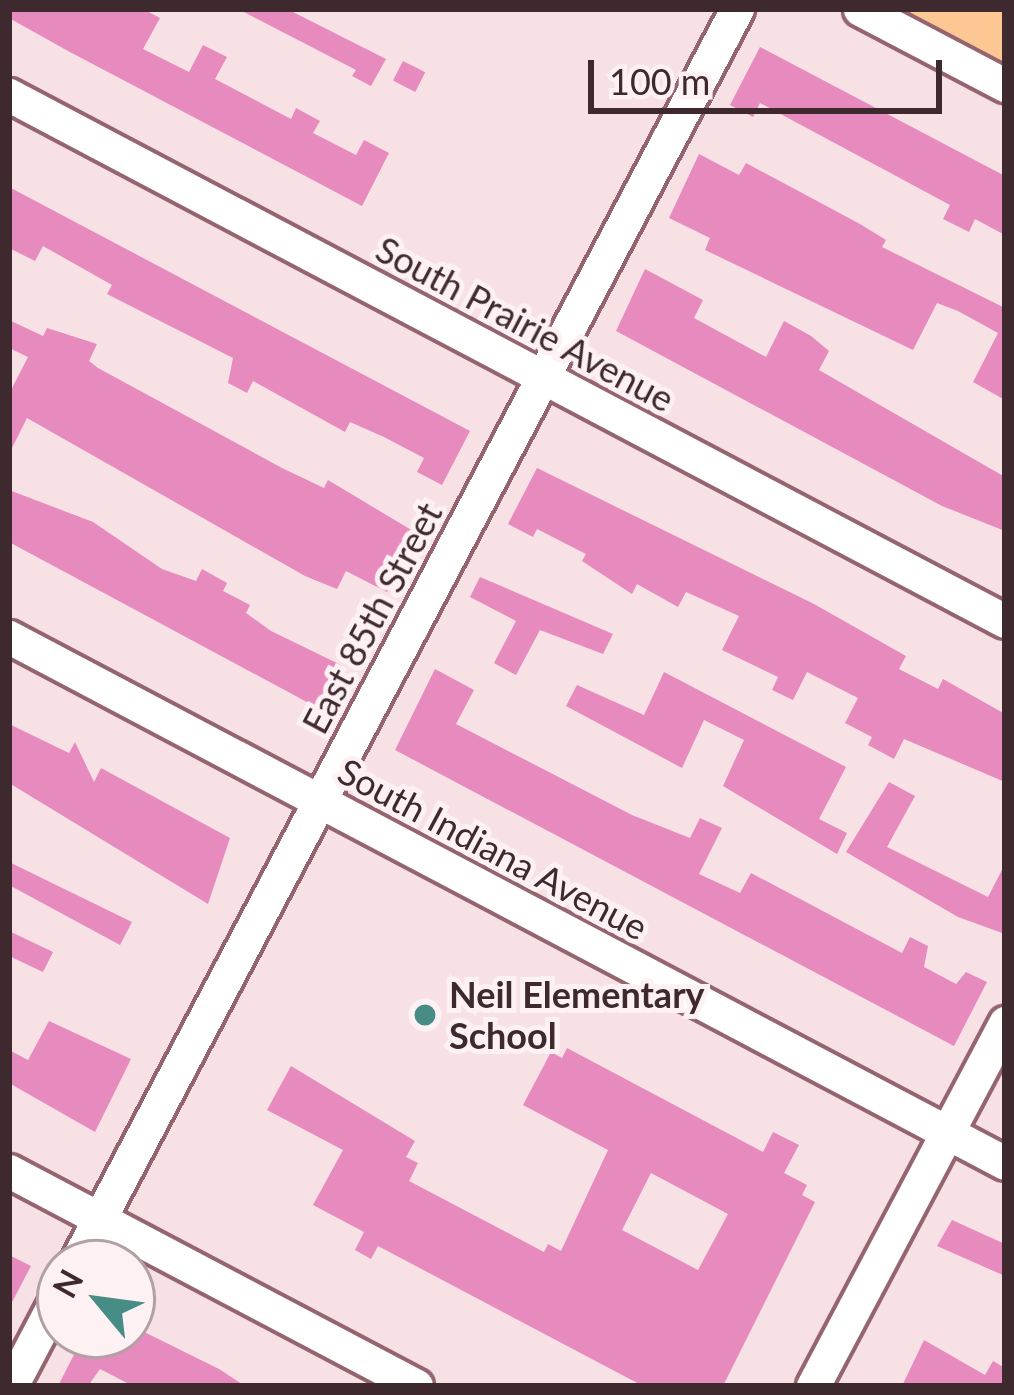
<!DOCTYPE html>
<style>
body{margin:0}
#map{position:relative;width:1014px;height:1395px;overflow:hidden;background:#f8e1e5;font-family:Lato,sans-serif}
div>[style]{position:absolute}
.green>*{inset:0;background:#fcc793}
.building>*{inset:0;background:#e78abe;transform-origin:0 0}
.roads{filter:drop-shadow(3px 0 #95656f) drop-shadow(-3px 0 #95656f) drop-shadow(0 3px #95656f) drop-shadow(0 -3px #95656f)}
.minor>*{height:33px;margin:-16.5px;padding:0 16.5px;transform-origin:16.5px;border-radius:16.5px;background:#fff}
.dots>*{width:33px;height:33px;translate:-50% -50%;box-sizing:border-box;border:6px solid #fdf1f3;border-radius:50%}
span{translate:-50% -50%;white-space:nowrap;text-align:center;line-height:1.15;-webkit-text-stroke:10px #fdf1f3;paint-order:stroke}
.street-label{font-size:36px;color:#3e292e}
.poi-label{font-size:36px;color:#3e292e;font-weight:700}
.left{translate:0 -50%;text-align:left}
.frame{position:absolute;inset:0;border:12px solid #3e292e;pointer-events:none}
.north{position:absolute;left:36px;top:1239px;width:120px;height:120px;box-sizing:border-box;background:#fdf1f3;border:3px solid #b1a1a4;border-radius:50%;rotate:299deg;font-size:33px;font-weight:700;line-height:48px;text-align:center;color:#3e292e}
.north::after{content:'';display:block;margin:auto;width:42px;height:54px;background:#478d85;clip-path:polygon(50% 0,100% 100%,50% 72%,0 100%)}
.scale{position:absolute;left:588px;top:60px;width:354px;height:54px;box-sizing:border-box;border:6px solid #3e292e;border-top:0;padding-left:15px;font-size:36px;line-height:42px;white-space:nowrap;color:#3e292e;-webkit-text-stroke:9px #fdf1f3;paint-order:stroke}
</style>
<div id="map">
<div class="green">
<i style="clip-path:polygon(899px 9px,1005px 9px,1005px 65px)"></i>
</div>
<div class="building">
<i style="clip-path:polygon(9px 9px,143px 9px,160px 18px,143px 49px,189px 72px,203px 45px,227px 57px,215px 79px,291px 119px,296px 108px,320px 121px,313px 133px,356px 155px,364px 140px,389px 153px,362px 206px,68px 51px,9px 18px)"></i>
<i style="clip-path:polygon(238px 9px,287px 9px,386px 59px,371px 86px,352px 76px,356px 70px)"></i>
<i style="clip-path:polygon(760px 47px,1005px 176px,1005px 235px,975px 219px,969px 232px,943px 219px,950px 205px,760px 103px,753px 117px,730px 105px)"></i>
<i style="left:403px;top:61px;width:25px;height:22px;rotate:27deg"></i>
<i style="clip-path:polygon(699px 154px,739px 175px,746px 163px,860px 224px,886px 240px,882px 247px,1005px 308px,1005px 400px,973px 382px,998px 333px,958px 311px,937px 303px,913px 350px,705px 250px,710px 238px,669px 218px)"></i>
<i style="clip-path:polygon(9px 187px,470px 431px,442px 485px,417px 472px,424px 458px,384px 437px,350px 422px,345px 432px,253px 381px,247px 393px,228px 383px,233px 358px,107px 294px,112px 285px,43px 246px,35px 261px,9px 248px)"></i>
<i style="clip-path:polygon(645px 269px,703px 300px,694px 318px,766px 357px,784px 321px,811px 336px,829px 351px,819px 370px,1005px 477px,1005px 531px,942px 506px,616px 331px)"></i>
<i style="clip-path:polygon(9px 320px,43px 336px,47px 328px,97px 344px,89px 361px,98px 368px,282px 468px,324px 488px,328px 480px,418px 534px,387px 592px,346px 571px,337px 589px,305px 576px,27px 418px,9px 454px,9px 394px,28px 357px,9px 348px)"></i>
<i style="clip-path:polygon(537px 468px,814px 604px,906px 656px,899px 669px,938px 689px,943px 679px,1005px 714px,1005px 782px,904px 739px,894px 759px,868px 745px,872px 737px,845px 723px,858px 698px,807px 672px,793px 700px,772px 690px,778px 677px,722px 650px,739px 616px,686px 592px,678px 607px,637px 584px,632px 594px,582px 561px,586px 554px,537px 529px,533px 537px,508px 524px)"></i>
<i style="clip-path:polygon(9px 490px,93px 522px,162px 569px,196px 581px,202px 569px,227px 583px,223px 591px,250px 605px,246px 613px,271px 631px,341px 665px,318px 708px,9px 542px)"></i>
<i style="clip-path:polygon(480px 577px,613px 634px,603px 654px,540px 630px,516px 675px,494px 663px,516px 621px,470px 597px)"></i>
<i style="clip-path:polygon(435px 669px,474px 690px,456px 724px,632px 815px,690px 838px,700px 818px,722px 828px,699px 874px,740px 893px,751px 873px,902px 953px,910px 937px,928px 946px,924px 967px,956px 984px,966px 972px,987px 982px,954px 1046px,395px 750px)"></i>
<i style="clip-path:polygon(664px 672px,846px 767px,819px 819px,847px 833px,837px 854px,723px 786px,744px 740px,704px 720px,682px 768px,566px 706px,577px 685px,644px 715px)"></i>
<i style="clip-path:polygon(9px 724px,69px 753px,75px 742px,94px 782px,101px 768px,230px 838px,208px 904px,9px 783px)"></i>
<i style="clip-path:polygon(889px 782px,915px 796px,887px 847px,988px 897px,1005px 864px,1005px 934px,958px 917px,846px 852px)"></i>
<i style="clip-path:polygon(9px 862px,132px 922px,120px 945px,9px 885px)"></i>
<i style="clip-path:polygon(9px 931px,53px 952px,43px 972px,9px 956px)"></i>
<i style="clip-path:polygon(49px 1021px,131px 1059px,95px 1132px,9px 1083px,9px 1050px,28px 1060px)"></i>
<i style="clip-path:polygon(evenodd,567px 1048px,763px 1152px,773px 1132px,799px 1145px,784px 1173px,807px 1185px,802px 1195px,815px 1202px,723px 1386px,643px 1386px,378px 1246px,371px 1259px,355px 1250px,364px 1232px,313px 1205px,343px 1150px,267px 1110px,291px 1066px,415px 1141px,406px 1157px,418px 1163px,409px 1181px,544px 1252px,548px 1244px,561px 1251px,608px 1150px,523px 1105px,551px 1052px,562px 1058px,567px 1048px,651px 1173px,728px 1214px,698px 1270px,622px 1230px,651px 1173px)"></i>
<i style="clip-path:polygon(952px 1220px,1005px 1244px,1005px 1276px,937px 1246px)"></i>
<i style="clip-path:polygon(9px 1255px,31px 1266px,9px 1308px)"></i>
<i style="clip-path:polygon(132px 1326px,219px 1369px,245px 1386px,133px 1386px,100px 1369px,88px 1386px,58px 1386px,84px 1335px,132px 1335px)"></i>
<i style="clip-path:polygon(924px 1340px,985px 1375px,993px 1361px,1005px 1368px,1005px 1386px,902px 1386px)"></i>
</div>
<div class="roads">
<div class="minor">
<i style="left:860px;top:9px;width:164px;rotate:27.7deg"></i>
<i style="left:9px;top:95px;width:1126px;rotate:27.84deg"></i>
<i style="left:9px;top:637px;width:1126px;rotate:27.84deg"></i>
<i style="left:9px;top:1171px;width:460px;rotate:27.8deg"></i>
<i style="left:76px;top:1263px;width:1418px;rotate:-62.21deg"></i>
<i style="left:11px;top:1386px;width:105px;rotate:-62.2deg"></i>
<i style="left:813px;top:1386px;width:411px;rotate:-62.1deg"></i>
</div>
</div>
<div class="dots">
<i style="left:425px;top:1015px;background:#478d85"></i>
</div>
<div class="street-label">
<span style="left:525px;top:324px;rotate:28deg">South Prairie Avenue</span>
<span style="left:372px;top:618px;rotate:-62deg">East 85th Street</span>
<span style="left:493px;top:849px;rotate:28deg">South Indiana Avenue</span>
</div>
<div class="poi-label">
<span class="left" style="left:449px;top:1015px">Neil Elementary<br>School</span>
</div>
<div class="frame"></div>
<div class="north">N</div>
<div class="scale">100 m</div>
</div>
